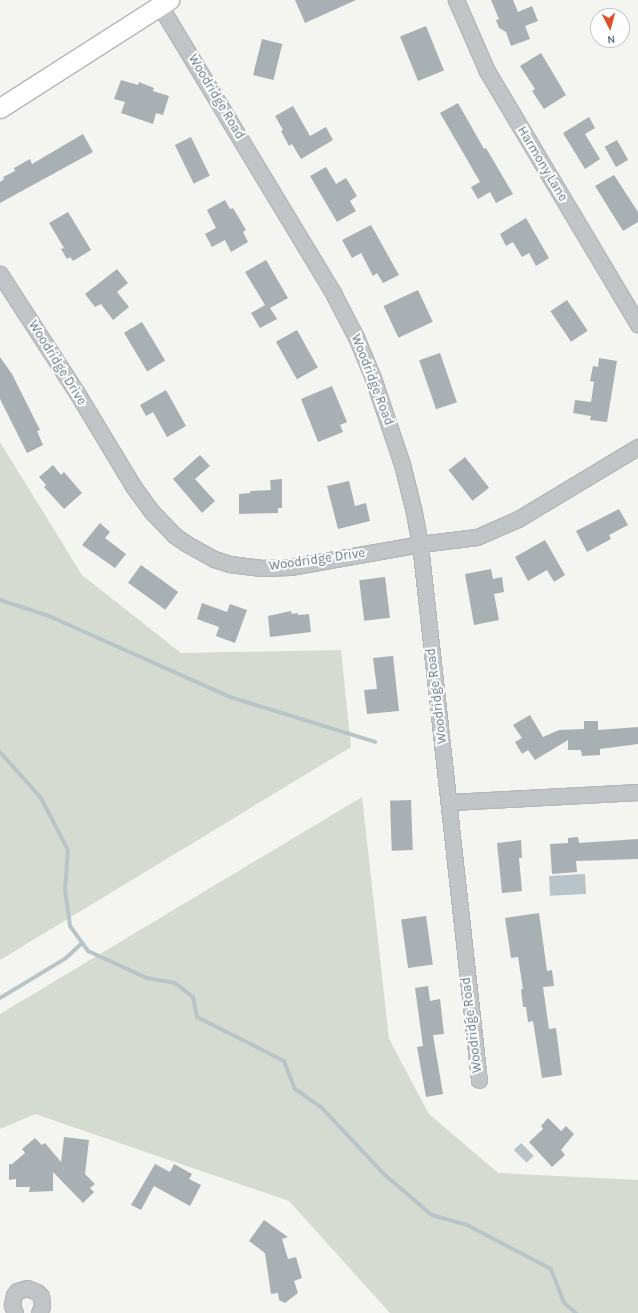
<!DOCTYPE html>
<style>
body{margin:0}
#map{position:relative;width:638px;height:1313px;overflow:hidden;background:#f4f4f0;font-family:Karla,sans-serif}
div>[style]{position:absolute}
.green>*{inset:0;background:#d5dbd1}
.water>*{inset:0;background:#b9c4c8;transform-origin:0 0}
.stream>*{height:4px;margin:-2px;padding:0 2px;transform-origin:2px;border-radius:2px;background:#b9c4c8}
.building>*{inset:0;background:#a8b0b4;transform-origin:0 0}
.roads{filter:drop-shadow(1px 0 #b2b7ba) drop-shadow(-1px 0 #b2b7ba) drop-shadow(0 1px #b2b7ba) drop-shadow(0 -1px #b2b7ba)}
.minor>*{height:15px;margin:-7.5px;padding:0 7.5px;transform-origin:7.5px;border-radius:7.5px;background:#c2c5c8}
.major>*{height:19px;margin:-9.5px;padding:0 9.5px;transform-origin:9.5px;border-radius:9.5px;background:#fff}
span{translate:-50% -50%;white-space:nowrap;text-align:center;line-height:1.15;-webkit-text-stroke:4px #fff;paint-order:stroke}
.street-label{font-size:13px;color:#647480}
.north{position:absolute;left:590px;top:8px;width:40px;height:40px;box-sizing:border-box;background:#fff;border:1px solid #c1c7cc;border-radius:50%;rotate:174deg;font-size:11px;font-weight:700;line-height:16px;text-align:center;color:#647480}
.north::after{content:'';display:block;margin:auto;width:14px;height:18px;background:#de4e27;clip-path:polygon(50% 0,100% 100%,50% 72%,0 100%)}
</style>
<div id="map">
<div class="green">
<i style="clip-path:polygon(0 442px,82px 575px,181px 653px,341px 650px,351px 747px,0 960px)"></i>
<i style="clip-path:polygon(362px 797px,389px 1039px,429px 1114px,498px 1173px,638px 1180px,638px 1313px,390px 1313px,289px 1201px,35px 1114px,0 1129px,0 1014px)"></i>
</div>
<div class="water">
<i style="left:585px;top:874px;width:20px;height:36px;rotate:87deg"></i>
<i style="left:521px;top:1143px;width:18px;height:10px;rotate:45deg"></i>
</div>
<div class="stream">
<i style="left:0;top:600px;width:52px;rotate:18.1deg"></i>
<i style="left:49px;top:616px;width:198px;rotate:24.1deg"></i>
<i style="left:230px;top:697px;width:152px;rotate:17.2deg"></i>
<i style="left:0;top:752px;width:62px;rotate:48.3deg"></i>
<i style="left:41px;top:798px;width:59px;rotate:62.6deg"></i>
<i style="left:68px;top:850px;width:40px;rotate:94.3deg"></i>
<i style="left:65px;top:890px;width:36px;rotate:82deg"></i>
<i style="left:70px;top:926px;width:31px;rotate:54deg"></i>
<i style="left:88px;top:951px;width:65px;rotate:24.6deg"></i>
<i style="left:147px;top:978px;width:28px;rotate:10deg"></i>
<i style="left:175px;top:983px;width:23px;rotate:38deg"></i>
<i style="left:193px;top:997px;width:20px;rotate:79deg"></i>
<i style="left:197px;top:1017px;width:97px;rotate:26.8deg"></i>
<i style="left:284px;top:1061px;width:30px;rotate:69deg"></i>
<i style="left:295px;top:1089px;width:33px;rotate:35deg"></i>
<i style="left:322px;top:1108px;width:92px;rotate:46.8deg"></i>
<i style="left:385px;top:1175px;width:62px;rotate:40.4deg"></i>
<i style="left:432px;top:1215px;width:36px;rotate:16deg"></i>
<i style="left:467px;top:1225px;width:95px;rotate:27.6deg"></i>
<i style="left:551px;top:1269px;width:36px;rotate:69deg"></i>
<i style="left:564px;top:1303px;width:16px;rotate:40deg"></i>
<i style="left:0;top:998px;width:77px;rotate:-31.2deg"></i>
<i style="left:66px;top:958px;width:22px;rotate:-43deg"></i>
</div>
<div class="building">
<i style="clip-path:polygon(295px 0,356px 0,305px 23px)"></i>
<i style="clip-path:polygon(491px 0,513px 0,518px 12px,532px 6px,538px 21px,525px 26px,530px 39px,511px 46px,506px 32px,499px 28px,496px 20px,499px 19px)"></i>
<i style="left:426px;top:26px;width:48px;height:28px;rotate:68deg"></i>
<i style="left:262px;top:39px;width:21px;height:37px;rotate:14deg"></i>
<i style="clip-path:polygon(541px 53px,566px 95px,544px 109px,532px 91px,535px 89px,520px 66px)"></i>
<i style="clip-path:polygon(121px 80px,138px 85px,139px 82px,154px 88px,153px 91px,169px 96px,163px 115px,156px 113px,153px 124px,121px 113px,125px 102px,114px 99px)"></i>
<i style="clip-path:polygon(458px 103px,484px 149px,486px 148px,513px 194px,496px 203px,490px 192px,478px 199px,471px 187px,480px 182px,440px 113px)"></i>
<i style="clip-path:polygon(293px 106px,310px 136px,326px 127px,333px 140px,301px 159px,292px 144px,289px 146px,281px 131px,283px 130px,275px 116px)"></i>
<i style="clip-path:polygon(589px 117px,595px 128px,585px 134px,600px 159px,585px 169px,563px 133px)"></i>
<i style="clip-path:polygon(83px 134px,93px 152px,0 203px,0 182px,4px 179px,3px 177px,15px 171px,14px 168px,30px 159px,32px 164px)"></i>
<i style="left:191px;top:137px;width:43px;height:18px;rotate:64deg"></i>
<i style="left:617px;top:140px;width:23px;height:14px;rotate:61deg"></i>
<i style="clip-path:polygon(326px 167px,336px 184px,346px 178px,357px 196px,350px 201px,356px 211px,337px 222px,310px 176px)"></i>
<i style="clip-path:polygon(614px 175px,638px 212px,638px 222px,623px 231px,595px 186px)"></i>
<i style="clip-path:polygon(225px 200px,230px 209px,233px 208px,246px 230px,243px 232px,248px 242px,231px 252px,225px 240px,212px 247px,205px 234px,216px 228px,207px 210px)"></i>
<i style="clip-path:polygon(68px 212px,91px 250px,73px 261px,70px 257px,67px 259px,61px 249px,64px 248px,49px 223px)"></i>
<i style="clip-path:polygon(526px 218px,549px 258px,536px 266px,529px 253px,522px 257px,513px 242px,506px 246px,500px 234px)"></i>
<i style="clip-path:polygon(371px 225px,399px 275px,383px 283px,377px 273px,373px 276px,361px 253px,352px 258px,342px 240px)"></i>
<i style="clip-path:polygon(266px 260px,288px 298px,270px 308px,277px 319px,260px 328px,251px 313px,265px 305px,245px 272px)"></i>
<i style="clip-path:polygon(117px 269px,128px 283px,117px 292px,129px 307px,113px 320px,101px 304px,95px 307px,85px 294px)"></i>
<i style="left:418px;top:290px;width:35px;height:38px;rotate:65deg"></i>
<i style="left:567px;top:300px;width:37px;height:20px;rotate:56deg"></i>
<i style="left:142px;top:322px;width:45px;height:21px;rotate:59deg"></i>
<i style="left:297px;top:330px;width:43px;height:24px;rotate:61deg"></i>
<i style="left:440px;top:353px;width:52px;height:22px;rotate:71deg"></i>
<i style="clip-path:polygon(0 357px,12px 374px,40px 430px,37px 431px,43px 445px,27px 453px,0 399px)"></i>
<i style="clip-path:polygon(599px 358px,617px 361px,607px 422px,590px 420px,591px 416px,573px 413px,575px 400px,591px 402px,594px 382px,590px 381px,593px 366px,598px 367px)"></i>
<i style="clip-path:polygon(332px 386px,347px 422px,340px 425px,343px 432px,318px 442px,301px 399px)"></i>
<i style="clip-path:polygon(166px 390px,186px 426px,167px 437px,153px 412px,146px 416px,140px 405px)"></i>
<i style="clip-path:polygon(200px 455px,210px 466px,195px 479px,215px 501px,202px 513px,173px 479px)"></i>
<i style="left:465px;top:457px;width:39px;height:21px;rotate:52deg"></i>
<i style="clip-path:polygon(53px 465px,61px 475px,64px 472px,82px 493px,64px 509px,44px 487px,46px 485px,39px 477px)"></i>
<i style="clip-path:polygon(282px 479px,282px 508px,278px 508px,278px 513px,239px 514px,239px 494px,250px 493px,250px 491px,271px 490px,270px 480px)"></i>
<i style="clip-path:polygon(349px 481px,355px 506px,366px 503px,370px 521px,338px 529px,327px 486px)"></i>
<i style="clip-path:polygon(619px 509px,628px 525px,609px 535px,611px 539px,587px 552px,576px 531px)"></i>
<i style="clip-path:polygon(100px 523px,110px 532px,105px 538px,126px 554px,115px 568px,82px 545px)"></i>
<i style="clip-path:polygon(545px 540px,565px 575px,554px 582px,547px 570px,528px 581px,515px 557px)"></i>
<i style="left:141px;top:565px;width:46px;height:22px;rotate:36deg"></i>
<i style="clip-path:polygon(491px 569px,493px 579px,502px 577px,504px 592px,494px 594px,499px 620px,474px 625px,465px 574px)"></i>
<i style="left:385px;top:577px;width:41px;height:26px;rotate:83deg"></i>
<i style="clip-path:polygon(202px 603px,227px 612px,230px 604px,247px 610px,235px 643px,216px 636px,219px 627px,197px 619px)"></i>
<i style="clip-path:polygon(291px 611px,292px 614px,298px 613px,298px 615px,309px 614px,311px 632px,270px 637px,268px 616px)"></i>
<i style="clip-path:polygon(393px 656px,399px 711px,367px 714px,364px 690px,377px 689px,373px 658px)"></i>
<i style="clip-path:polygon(530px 715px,543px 737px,559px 730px,584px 729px,584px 721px,598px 721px,598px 730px,638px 727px,638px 744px,600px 749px,600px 755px,582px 756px,581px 750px,568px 750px,568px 740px,535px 760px,528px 750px,522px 754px,515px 742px,522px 738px,513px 725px)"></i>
<i style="left:411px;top:800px;width:50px;height:21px;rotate:88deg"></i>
<i style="clip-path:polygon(578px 837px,579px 843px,638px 839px,638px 859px,576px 861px,577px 872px,552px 874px,550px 844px,568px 843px,568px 838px)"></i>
<i style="clip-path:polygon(521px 840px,522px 858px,519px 858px,522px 891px,502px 893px,497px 843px)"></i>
<i style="clip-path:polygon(539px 913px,547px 971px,552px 970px,554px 986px,543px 987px,549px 1029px,556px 1028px,562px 1075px,542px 1078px,533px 1021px,528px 1022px,526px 1007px,523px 1007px,521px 989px,523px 989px,518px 957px,511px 958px,505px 918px)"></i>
<i style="left:426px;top:916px;width:49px;height:25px;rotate:82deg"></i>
<i style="clip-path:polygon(428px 986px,430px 1001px,440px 999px,444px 1034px,433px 1035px,443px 1094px,426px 1097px,417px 1047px,423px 1046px,415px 988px)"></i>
<i style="clip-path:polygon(548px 1118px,561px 1131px,566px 1126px,574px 1134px,561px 1150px,565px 1155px,552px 1167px,529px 1142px,543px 1129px,541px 1126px)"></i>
<i style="clip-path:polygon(64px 1137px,89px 1140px,85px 1174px,95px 1184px,90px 1188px,94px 1192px,83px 1203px,53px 1172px,53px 1191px,29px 1192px,30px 1187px,16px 1187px,16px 1179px,9px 1180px,9px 1164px,12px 1164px,25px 1153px,22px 1149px,35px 1138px,42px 1145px,45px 1143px,61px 1162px)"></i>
<i style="clip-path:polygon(155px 1164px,170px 1172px,174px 1164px,192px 1174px,189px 1179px,201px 1185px,190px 1206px,154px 1186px,141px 1210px,131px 1205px)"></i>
<i style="clip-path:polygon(264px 1220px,288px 1237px,282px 1239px,288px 1259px,296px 1257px,302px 1278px,294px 1281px,298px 1293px,285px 1303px,279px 1300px,278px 1293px,271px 1294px,265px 1253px,249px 1241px)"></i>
</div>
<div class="roads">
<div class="minor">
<i style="left:456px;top:0;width:77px;rotate:66.4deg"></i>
<i style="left:487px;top:71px;width:295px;rotate:59.2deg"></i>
<i style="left:160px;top:6px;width:337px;rotate:58.9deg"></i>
<i style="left:334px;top:295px;width:47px;rotate:62.4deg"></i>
<i style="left:356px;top:337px;width:44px;rotate:67.5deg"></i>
<i style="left:373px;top:378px;width:91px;rotate:71.4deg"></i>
<i style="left:402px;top:464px;width:45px;rotate:76deg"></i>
<i style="left:413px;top:508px;width:37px;rotate:79deg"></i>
<i style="left:420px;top:544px;width:539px;rotate:83.72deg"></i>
<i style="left:0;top:274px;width:142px;rotate:57.1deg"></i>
<i style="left:77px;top:393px;width:109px;rotate:58.9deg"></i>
<i style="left:133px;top:486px;width:32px;rotate:54deg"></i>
<i style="left:152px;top:512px;width:32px;rotate:46deg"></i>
<i style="left:174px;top:535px;width:16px;rotate:35deg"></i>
<i style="left:187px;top:544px;width:31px;rotate:29deg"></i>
<i style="left:214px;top:559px;width:16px;rotate:18deg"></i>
<i style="left:229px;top:564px;width:31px;rotate:7deg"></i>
<i style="left:260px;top:568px;width:30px;rotate:-2deg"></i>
<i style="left:290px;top:567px;width:132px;rotate:-10deg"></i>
<i style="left:420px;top:544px;width:57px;rotate:-7deg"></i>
<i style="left:477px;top:537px;width:45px;rotate:-23.7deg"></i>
<i style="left:518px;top:519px;width:140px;rotate:-31deg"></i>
<i style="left:449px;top:802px;width:189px;rotate:-3deg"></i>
<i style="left:15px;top:1313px;width:9px;rotate:-111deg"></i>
<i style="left:12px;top:1305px;width:10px;rotate:-79deg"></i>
<i style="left:14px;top:1295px;width:5px;rotate:-53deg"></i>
<i style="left:17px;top:1291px;width:10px;rotate:-17deg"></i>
<i style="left:27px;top:1288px;width:11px;rotate:22deg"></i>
<i style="left:37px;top:1292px;width:6px;rotate:45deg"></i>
<i style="left:41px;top:1296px;width:10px;rotate:84deg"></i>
<i style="left:42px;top:1306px;width:8px;rotate:113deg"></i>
</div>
<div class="major">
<i style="left:0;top:108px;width:201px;rotate:-32.6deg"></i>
</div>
</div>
<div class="street-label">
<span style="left:216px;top:97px;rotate:59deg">Woodridge Road</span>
<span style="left:542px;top:164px;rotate:59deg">Harmony Lane</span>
<span style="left:57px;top:363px;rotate:58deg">Woodridge Drive</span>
<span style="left:372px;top:380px;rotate:69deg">Woodridge Road</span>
<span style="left:317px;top:560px;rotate:-8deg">Woodridge Drive</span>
<span style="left:437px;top:696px;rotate:-97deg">Woodridge Road</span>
<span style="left:472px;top:1025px;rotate:-97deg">Woodridge Road</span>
</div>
<div class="north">N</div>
</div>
